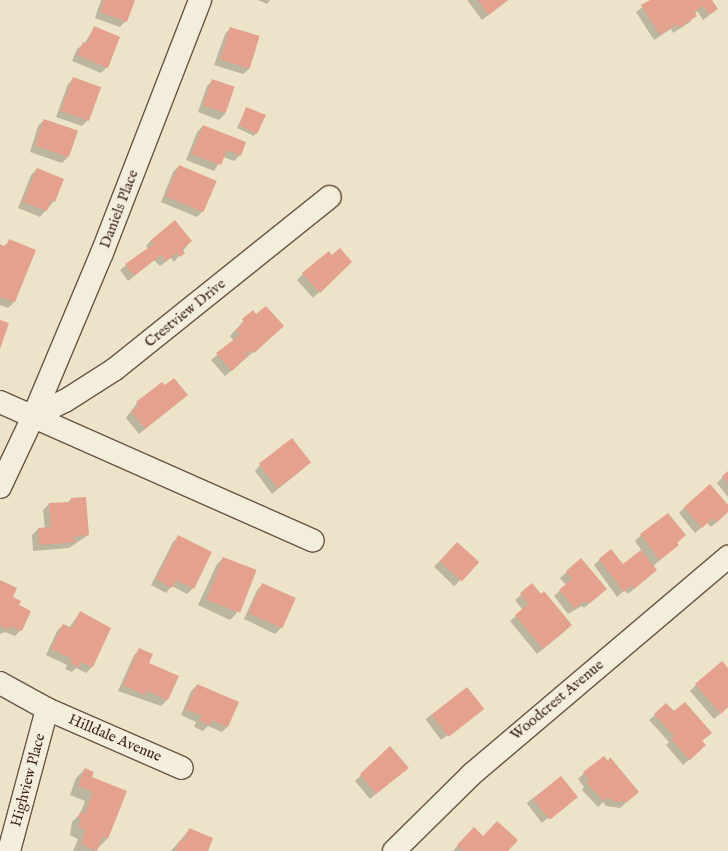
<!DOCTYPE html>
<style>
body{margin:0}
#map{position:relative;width:728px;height:851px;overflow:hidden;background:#ece3c9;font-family:"IM FELL English",serif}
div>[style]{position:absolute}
.shadow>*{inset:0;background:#0003;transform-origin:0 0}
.building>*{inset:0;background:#e4a28e;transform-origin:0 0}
.roads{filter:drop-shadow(1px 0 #6a5444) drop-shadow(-1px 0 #6a5444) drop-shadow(0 1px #6a5444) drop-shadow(0 -1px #6a5444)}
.street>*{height:22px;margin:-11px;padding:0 11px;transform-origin:11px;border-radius:11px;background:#f3eddc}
span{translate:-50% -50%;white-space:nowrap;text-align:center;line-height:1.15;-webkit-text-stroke:3px #f3eddc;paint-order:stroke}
.street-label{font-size:15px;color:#3e2418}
</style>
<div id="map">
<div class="shadow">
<i style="clip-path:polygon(101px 0,134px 0,126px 21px,120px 27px,95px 18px)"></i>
<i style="clip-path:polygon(258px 0,270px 0,267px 4px)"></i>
<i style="clip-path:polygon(467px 0,508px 0,482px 20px)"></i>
<i style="clip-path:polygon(652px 0,711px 0,717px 9px,703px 20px,697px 11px,690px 22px,673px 33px,671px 29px,654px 40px,636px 12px)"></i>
<i style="clip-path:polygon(94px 28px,107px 67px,101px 73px,72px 61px,77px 49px,84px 44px)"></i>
<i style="clip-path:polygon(231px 28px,249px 69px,243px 74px,214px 65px,225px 34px)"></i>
<i style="clip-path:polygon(74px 78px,88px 120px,82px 126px,56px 117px,68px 84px)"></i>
<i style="clip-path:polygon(213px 80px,225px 114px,219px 120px,198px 112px,207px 86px)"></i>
<i style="clip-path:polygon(247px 108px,256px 133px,254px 136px,237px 128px)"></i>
<i style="clip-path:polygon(44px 120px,68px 157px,62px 163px,30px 152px,38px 126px)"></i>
<i style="clip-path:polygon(203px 126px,240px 155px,234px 161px,223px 157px,214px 171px,186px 160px,197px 132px)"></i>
<i style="clip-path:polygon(179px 166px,203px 211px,197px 217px,161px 202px,173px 172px)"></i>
<i style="clip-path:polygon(37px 169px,54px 201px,40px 217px,18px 208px,31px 175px)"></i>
<i style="clip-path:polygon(10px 240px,35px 250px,14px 302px,8px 308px,0 305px,0 245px,3px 247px)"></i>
<i style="clip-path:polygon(151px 240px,191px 241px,174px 262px,171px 258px,160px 266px,154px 260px,128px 281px,120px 270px,142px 252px,144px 254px,149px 250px,146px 246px)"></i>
<i style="clip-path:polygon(351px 262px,313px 298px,297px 280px,303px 274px)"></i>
<i style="clip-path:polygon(247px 317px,277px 332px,225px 376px,211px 360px,234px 341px,230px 336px)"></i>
<i style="clip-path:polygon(181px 400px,139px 434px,126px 418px,137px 403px)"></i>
<i style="clip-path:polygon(260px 465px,304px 468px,272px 494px,255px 471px)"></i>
<i style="clip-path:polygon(728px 472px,728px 497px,717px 483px)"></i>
<i style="clip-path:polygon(71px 499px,88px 535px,69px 548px,33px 551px,32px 535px,38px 529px,45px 529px,43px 510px,49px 504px,67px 503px)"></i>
<i style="clip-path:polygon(685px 507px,728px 507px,728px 512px,711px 527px,707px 523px,695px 533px,679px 513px)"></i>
<i style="clip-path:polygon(641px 535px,678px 545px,653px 566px,650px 576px,628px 594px,625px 590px,617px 597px,594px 565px,600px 559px,623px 565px,648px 560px,635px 541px)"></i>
<i style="clip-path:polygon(179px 536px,193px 588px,187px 594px,172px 586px,166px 593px,151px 585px,173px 542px)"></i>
<i style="left:457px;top:543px;width:28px;height:33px;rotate:44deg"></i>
<i style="clip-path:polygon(223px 558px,256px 570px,236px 614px,230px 620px,198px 605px,217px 564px)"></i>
<i style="clip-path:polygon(581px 559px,606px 589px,584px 608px,582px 606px,568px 614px,554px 596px,566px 585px,560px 578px)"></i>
<i style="clip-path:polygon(0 581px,17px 606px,21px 630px,15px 636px,5px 632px,0 634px)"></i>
<i style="clip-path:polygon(263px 584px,294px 598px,281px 628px,275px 634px,244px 619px,257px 590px)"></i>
<i style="clip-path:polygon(532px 585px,565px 631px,537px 654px,510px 621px,523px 610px,515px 600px)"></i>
<i style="clip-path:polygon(80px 612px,109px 629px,92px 667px,86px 673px,76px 668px,72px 672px,65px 669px,67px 665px,46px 655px,57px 631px,63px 625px,69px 628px)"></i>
<i style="clip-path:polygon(140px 649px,148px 664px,177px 676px,167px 700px,161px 706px,118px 691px,134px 655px)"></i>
<i style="clip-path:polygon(728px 670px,728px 707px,714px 719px,690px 691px,696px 685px)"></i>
<i style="clip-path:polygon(197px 685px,228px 726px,222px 732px,208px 726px,203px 731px,194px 727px,196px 722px,181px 715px,191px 691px)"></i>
<i style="left:467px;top:688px;width:26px;height:52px;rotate:53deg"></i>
<i style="clip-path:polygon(655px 715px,701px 741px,699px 751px,683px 765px,666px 745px,669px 742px,649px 720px)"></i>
<i style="clip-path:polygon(390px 747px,407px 768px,370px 799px,355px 781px)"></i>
<i style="clip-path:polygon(85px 769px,90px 778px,108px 838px,95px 851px,73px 851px,78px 839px,70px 835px,72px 822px,80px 814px,85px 801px,70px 795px,76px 778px)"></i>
<i style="clip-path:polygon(584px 773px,631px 798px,620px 808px,606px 806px,603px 802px,598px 807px,582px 790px,584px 787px,578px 779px)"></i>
<i style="left:561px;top:777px;width:25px;height:43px;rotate:53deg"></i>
<i style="clip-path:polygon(189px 830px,207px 851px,171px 851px)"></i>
<i style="clip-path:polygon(468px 834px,507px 851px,453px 851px)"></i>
</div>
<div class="building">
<i style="clip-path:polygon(104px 0,135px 0,127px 22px,100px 12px)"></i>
<i style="clip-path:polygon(477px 0,508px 0,489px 15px)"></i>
<i style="clip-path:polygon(650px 0,712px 0,718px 9px,709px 15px,704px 6px,694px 12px,697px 16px,679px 28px,677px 24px,660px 35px,641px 5px)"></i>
<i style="clip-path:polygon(94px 26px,120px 37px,108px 68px,77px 55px,83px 42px,87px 44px)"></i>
<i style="left:230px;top:27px;width:31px;height:34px;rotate:17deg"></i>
<i style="left:73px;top:77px;width:30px;height:36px;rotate:20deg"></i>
<i style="left:212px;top:79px;width:24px;height:28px;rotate:19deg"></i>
<i style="clip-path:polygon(246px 107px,266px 115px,257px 134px,239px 125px)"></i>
<i style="left:44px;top:119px;width:36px;height:28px;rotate:19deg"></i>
<i style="clip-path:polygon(203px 125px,246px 142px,241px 156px,227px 150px,221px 165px,191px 154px)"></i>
<i style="left:179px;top:165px;width:41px;height:34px;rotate:23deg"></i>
<i style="clip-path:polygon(37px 168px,64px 179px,55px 202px,51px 200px,47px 211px,23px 202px)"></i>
<i style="clip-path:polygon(175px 220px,192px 241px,182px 249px,185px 253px,180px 257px,177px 253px,166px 261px,161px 255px,134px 276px,125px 264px,154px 244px,151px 240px)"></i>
<i style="clip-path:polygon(9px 239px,36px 250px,15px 302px,0 297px,0 244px,6px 247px)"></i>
<i style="clip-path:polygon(340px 248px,352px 262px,320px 293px,302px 273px,329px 251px,332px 255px)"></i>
<i style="clip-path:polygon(266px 306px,284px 326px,254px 353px,251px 350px,246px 354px,248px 356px,232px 371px,216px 353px,240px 335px,236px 330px,244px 322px,242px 319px,253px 310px,256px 314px)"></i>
<i style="clip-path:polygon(0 320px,9px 323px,0 349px)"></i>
<i style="clip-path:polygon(174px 378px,188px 395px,145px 429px,131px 411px,139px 406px,136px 402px,162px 382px,165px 385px)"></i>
<i style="left:292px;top:438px;width:31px;height:42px;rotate:52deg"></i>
<i style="clip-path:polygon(728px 471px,728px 484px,722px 476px)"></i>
<i style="clip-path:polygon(710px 484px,728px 505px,728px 512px,717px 522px,713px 518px,702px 528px,684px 507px)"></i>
<i style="clip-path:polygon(86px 497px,89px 535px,73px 537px,76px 542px,39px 545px,38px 528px,51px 527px,49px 503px,71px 502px,71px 498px)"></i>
<i style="clip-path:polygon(668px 513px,686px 535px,677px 543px,679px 545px,660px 560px,640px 534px)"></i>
<i style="clip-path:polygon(178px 535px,212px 552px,194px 589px,176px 580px,172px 588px,156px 579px)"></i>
<i style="left:457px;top:542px;width:30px;height:26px;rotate:42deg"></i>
<i style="clip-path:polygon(611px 549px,623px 564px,641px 550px,657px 570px,634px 589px,632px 585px,624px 592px,599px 559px)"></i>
<i style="left:223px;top:557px;width:36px;height:46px;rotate:21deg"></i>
<i style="clip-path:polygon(581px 558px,607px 589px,590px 603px,584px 601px,575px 609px,559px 590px,572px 579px,566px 571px)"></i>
<i style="clip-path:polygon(0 580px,17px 588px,13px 597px,21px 601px,19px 605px,31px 611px,22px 631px,10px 626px,8px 630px,0 626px)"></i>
<i style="left:262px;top:583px;width:37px;height:33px;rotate:24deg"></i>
<i style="clip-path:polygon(532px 583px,541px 594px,544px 591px,572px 625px,543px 649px,515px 615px,528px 604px,520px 593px)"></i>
<i style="clip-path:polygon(80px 611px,111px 628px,93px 667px,81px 662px,79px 667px,70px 663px,72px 659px,51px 649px,63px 624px,72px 628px)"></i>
<i style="clip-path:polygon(139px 648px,153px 654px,149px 663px,179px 676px,168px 700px,147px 691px,145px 695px,123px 685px)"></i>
<i style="clip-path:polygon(722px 661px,728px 668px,728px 707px,721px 714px,695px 684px)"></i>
<i style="clip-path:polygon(197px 684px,239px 702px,228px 727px,212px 720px,210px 725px,199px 721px,202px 716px,186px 709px)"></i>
<i style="left:467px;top:687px;width:28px;height:45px;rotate:52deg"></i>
<i style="clip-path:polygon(685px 702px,712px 733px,702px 741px,706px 745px,690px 760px,671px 739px,674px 736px,654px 714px,666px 703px,674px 711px)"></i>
<i style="clip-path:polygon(390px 746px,409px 768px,376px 794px,360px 774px)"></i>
<i style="clip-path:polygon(604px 756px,608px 761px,610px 757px,639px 792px,627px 802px,612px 801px,609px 797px,604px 801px,587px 783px,589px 780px,583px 772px)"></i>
<i style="clip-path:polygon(85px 768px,94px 772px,92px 777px,127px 791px,108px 839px,103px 836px,97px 851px,81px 844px,86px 830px,78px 827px,81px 819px,78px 818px,80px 812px,85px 814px,93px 792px,78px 786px)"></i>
<i style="left:561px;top:776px;width:27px;height:36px;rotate:51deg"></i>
<i style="clip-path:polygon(497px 821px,518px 840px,508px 851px,463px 851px,457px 845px,474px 827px,483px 836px)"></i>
<i style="clip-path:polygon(189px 828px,213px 838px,208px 851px,176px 851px,180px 840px,184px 841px)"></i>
</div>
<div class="roads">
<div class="street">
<i style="left:0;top:402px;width:342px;rotate:23.9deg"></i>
<i style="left:33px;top:417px;width:36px;rotate:-27deg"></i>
<i style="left:65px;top:401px;width:59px;rotate:-32.6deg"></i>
<i style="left:115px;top:369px;width:275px;rotate:-38.7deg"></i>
<i style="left:0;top:487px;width:77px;rotate:-64.8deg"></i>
<i style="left:33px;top:417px;width:178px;rotate:-67.2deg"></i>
<i style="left:102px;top:253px;width:271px;rotate:-68.8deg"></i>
<i style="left:0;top:683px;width:54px;rotate:29deg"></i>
<i style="left:47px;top:709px;width:147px;rotate:23.6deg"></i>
<i style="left:9px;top:851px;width:147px;rotate:-75deg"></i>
<i style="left:394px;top:851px;width:110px;rotate:-44.6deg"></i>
<i style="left:472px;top:774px;width:336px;rotate:-40.3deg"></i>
</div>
</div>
<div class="street-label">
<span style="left:119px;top:209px;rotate:-69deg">Daniels Place</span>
<span style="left:185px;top:313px;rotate:-39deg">Crestview Drive</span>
<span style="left:557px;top:700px;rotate:-40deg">Woodcrest Avenue</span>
<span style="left:115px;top:738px;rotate:23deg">Hilldale Avenue</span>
<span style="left:28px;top:780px;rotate:-75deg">Highview Place</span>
</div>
</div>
